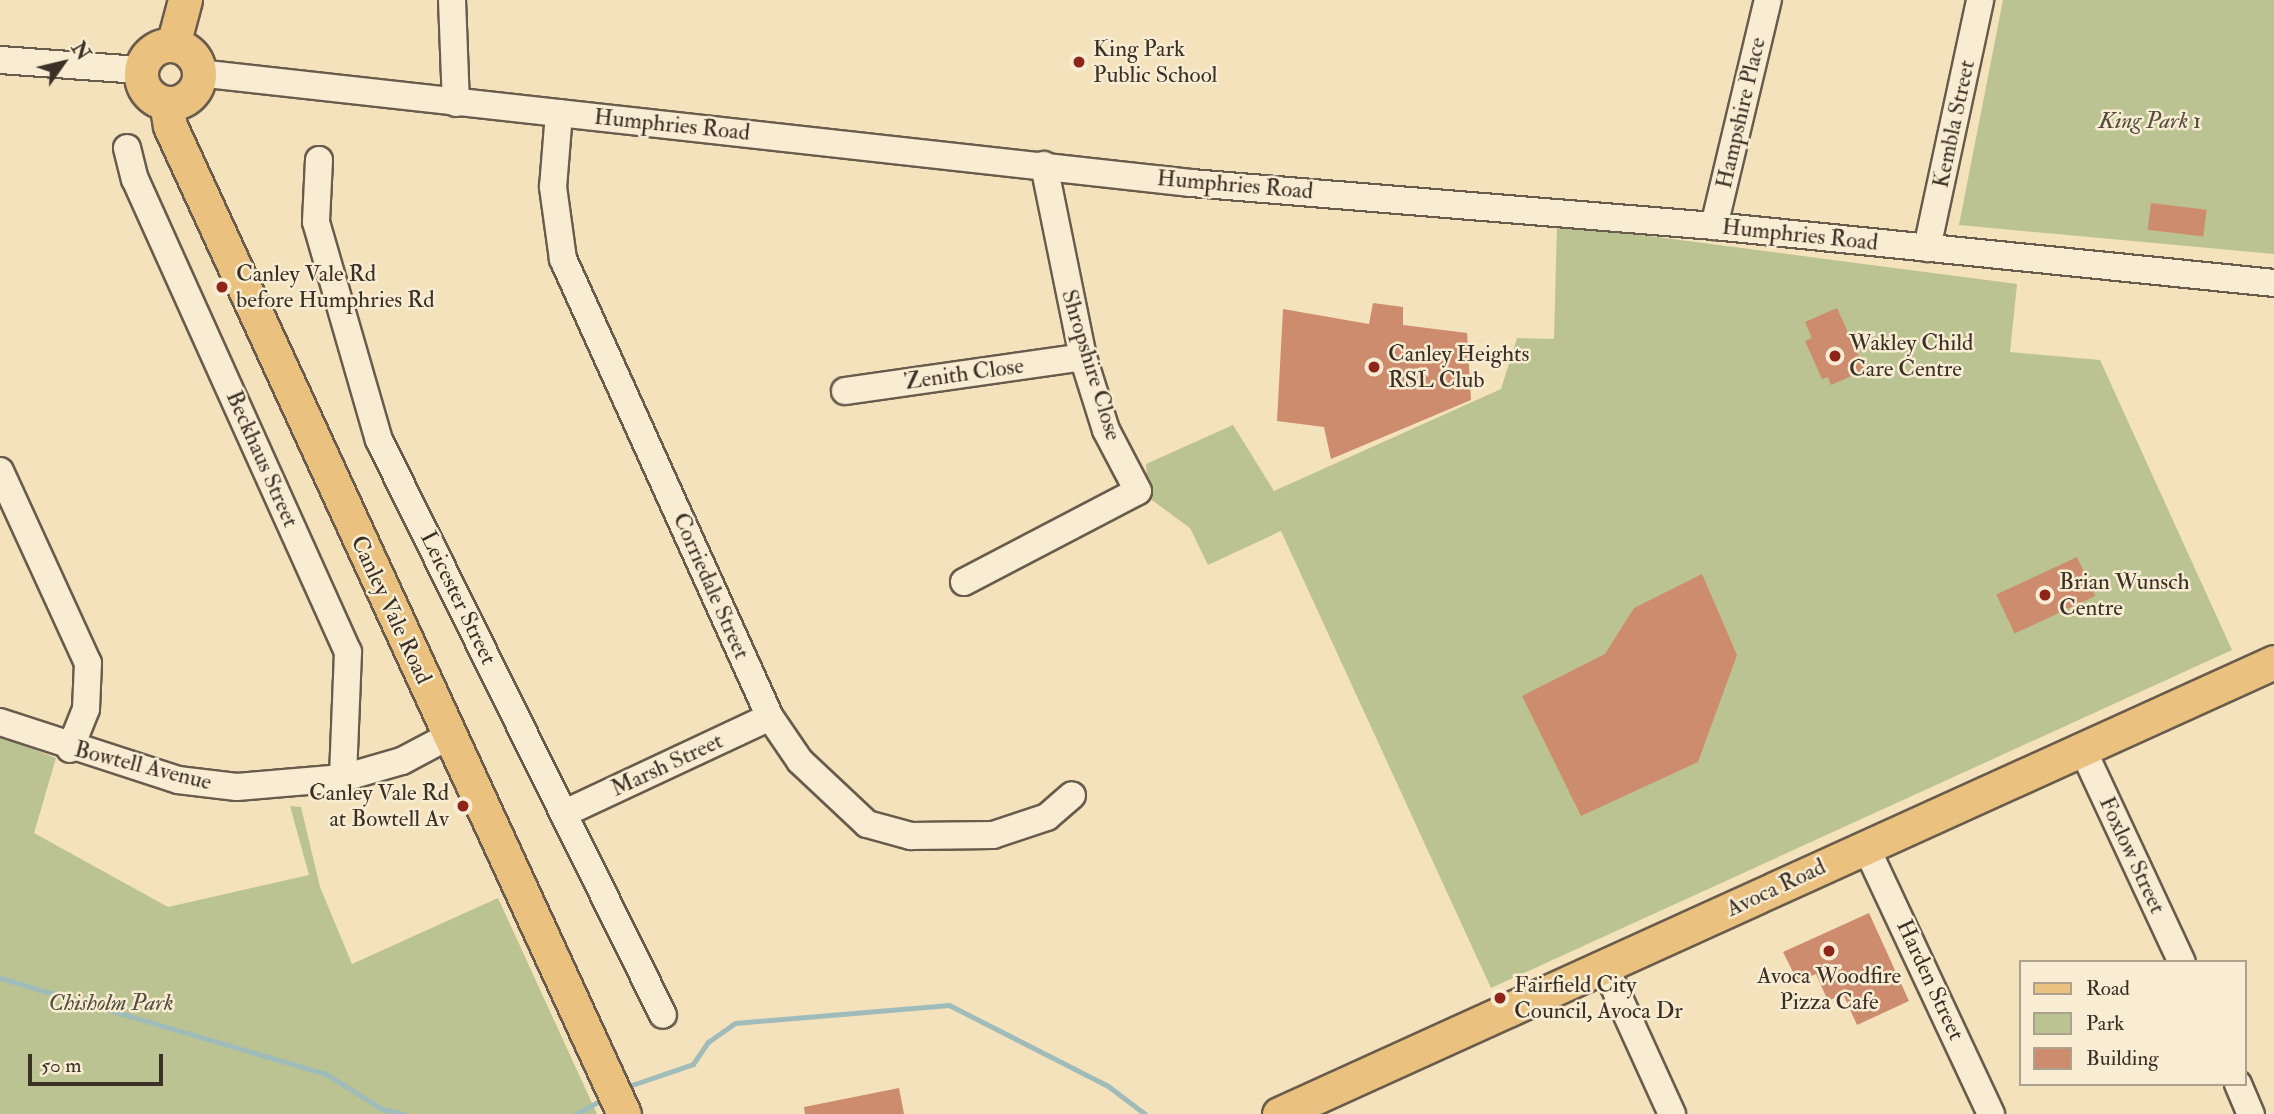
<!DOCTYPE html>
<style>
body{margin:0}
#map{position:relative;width:2274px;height:1114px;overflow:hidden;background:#f4e2bc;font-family:"IM FELL Double Pica",serif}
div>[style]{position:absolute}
.green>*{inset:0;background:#bac391}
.stream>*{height:5px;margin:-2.5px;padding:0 2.5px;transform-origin:2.5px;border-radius:2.5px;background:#9fbcba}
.building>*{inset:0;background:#ce8c6f;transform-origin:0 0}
.roads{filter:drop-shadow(2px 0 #695c4c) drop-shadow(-2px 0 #695c4c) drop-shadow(0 2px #695c4c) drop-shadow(0 -2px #695c4c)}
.minor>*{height:26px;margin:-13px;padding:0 13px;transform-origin:13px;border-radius:13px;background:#f8ecd3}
.major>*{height:33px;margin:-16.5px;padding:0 16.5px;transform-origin:16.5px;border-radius:16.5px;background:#eac17e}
.major>.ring{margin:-16.5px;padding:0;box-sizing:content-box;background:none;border:33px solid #eac17e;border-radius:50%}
.dots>*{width:19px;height:19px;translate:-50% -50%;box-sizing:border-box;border:4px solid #f8ecd3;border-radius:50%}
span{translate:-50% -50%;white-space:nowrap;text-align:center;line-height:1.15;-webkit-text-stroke:5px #f8ecd3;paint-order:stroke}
.poi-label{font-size:23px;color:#3b3026}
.left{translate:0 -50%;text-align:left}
.right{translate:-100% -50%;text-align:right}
.street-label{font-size:23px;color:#3b3026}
.park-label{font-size:23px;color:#544d3b;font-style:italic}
.legend{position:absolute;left:2019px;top:960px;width:228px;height:126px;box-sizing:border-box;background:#f8ecd3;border:2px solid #aca18e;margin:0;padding:9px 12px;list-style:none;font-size:21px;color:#3b3026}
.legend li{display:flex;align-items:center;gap:14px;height:35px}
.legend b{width:35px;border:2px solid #aca18e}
.north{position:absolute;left:28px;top:28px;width:70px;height:70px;-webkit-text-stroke:5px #f8ecd3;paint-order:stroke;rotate:56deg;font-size:19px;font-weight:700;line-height:28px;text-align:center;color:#3b3026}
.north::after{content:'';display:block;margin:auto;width:24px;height:32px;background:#3b3026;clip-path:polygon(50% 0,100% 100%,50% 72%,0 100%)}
.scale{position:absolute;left:28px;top:1054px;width:135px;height:32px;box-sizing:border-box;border:4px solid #3b3026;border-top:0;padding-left:9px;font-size:21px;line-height:24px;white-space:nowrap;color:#3b3026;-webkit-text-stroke:5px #f8ecd3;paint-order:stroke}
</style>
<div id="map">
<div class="green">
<i style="clip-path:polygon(2003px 0,2274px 0,2274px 254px,1959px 225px)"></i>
<i style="clip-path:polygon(1557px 224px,2017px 284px,2010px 352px,2100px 360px,2232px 650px,1491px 988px,1281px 531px,1208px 565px,1190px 528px,1149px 498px,1146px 464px,1233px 425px,1274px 491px,1501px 389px,1517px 338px,1554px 339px)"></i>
<i style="clip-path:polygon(0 736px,56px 758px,34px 833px,168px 907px,309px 875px,290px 806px,301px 807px,320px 887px,352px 964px,498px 898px,597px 1114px,0 1114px)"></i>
</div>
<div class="stream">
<i style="left:0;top:978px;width:340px;rotate:16.4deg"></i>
<i style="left:326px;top:1074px;width:66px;rotate:32deg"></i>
<i style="left:382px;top:1109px;width:23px;rotate:13deg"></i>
<i style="left:623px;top:1088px;width:74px;rotate:-18.9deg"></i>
<i style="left:693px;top:1064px;width:27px;rotate:-56deg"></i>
<i style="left:708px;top:1042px;width:33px;rotate:-35deg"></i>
<i style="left:735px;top:1023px;width:215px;rotate:-4.8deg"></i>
<i style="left:949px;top:1005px;width:178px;rotate:27deg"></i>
<i style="left:1108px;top:1086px;width:46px;rotate:37.1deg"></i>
<i style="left:576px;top:1114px;width:33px;rotate:-29deg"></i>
</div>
<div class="building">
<i style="left:2151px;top:203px;width:56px;height:27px;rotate:7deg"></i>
<i style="clip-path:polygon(1373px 303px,1403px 307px,1403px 325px,1467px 333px,1471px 400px,1331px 459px,1324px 427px,1277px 421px,1283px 309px,1369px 324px)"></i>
<i style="clip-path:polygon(1837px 308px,1865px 370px,1831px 385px,1828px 377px,1822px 379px,1805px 341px,1812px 338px,1805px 322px)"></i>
<i style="left:2077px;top:557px;width:43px;height:89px;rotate:65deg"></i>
<i style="clip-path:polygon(1702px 574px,1737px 655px,1698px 762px,1581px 816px,1522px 696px,1605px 654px,1634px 608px)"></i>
<i style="clip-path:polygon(1869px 913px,1909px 1001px,1857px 1025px,1843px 994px,1828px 1001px,1816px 974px,1798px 982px,1783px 952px)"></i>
<i style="clip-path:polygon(899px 1088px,904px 1114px,805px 1114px,804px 1107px)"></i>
</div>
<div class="roads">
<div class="minor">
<i style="left:452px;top:0;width:103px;rotate:87.8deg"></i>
<i style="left:0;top:60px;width:140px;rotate:4.1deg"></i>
<i style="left:198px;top:73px;width:999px;rotate:6.32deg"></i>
<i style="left:1191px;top:183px;width:525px;rotate:4.7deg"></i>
<i style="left:1714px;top:226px;width:563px;rotate:5.81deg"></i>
<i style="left:559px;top:113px;width:74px;rotate:94.6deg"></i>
<i style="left:553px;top:187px;width:73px;rotate:82.1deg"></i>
<i style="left:563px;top:259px;width:503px;rotate:65.68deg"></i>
<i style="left:770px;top:717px;width:53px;rotate:55.7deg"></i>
<i style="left:800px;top:761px;width:92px;rotate:43.2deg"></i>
<i style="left:867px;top:824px;width:46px;rotate:15.3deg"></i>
<i style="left:911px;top:836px;width:82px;rotate:-0.7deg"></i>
<i style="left:993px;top:835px;width:57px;rotate:-18.4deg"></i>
<i style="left:1047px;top:817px;width:33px;rotate:-41deg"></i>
<i style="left:127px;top:148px;width:32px;rotate:76deg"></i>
<i style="left:135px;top:179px;width:519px;rotate:65.76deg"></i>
<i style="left:348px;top:652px;width:126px;rotate:92.3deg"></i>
<i style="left:319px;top:160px;width:62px;rotate:92.8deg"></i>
<i style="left:316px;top:222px;width:227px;rotate:73.9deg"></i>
<i style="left:379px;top:440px;width:641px;rotate:63.71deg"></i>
<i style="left:1714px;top:226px;width:232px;rotate:-76.6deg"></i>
<i style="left:1927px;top:248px;width:254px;rotate:-77.9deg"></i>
<i style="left:845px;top:391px;width:240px;rotate:-8.1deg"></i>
<i style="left:0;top:471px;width:211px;rotate:65.4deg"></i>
<i style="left:88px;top:663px;width:46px;rotate:92.5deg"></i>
<i style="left:86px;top:709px;width:43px;rotate:111.8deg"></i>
<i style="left:964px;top:582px;width:196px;rotate:-27.6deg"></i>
<i style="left:1138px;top:491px;width:69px;rotate:-117.7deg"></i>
<i style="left:1106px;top:430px;width:77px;rotate:-107.5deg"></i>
<i style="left:1083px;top:357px;width:196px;rotate:-101.5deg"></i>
<i style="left:0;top:722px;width:187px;rotate:18deg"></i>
<i style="left:178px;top:780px;width:59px;rotate:6.8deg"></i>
<i style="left:237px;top:787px;width:106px;rotate:-4.9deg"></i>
<i style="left:343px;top:778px;width:61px;rotate:-16.1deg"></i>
<i style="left:402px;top:761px;width:53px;rotate:-28deg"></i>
<i style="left:2082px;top:748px;width:236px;rotate:65deg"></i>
<i style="left:565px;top:813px;width:226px;rotate:-25.1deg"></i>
<i style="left:1866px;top:847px;width:295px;rotate:64.9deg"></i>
<i style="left:1605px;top:967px;width:162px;rotate:65.5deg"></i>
<i style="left:2238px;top:1084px;width:33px;rotate:67deg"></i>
</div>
<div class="major">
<i style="left:173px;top:45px;width:47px;rotate:-75.1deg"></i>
<i class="ring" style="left:141px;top:45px;width:25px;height:25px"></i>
<i style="left:166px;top:103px;width:23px;rotate:80deg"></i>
<i style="left:170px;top:126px;width:1087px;rotate:65.32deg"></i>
<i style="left:1279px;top:1114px;width:1093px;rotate:-24.43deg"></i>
</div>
</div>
<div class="dots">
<i style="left:1079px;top:62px;background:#8f2418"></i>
<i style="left:222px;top:287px;background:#8f2418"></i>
<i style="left:1835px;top:356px;background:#8f2418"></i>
<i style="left:1374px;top:367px;background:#8f2418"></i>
<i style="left:2045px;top:595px;background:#8f2418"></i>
<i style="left:463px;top:806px;background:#8f2418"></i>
<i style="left:1829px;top:951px;background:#8f2418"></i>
<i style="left:1500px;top:998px;background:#8f2418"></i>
</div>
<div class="poi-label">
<span class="left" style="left:1093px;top:62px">King Park<br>Public School</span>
<span class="left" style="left:236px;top:287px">Canley Vale Rd<br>before Humphries Rd</span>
<span class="left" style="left:1849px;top:356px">Wakley Child<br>Care Centre</span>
<span class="left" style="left:1388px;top:367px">Canley Heights<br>RSL Club</span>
<span class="left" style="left:2059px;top:595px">Brian Wunsch<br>Centre</span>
<span class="right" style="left:449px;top:806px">Canley Vale Rd<br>at Bowtell Av</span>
<span style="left:1829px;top:989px">Avoca Woodfire<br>Pizza Cafe</span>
<span class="left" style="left:1514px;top:998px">Fairfield City<br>Council, Avoca Dr</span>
</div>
<div class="street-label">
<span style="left:1741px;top:113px;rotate:-77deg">Hampshire Place</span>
<span style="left:1954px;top:124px;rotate:-78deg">Kembla Street</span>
<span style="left:672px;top:125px;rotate:6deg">Humphries Road</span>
<span style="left:1235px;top:185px;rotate:5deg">Humphries Road</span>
<span style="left:1800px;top:235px;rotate:6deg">Humphries Road</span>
<span style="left:1091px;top:365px;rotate:73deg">Shropshire Close</span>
<span style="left:964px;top:374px;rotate:-8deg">Zenith Close</span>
<span style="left:262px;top:459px;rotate:66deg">Beckhaus Street</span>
<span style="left:711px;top:586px;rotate:66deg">Corriedale Street</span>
<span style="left:458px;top:598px;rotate:64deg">Leicester Street</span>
<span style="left:391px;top:610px;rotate:65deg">Canley Vale Road</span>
<span style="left:667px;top:765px;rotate:-25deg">Marsh Street</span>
<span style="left:143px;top:766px;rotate:14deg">Bowtell Avenue</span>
<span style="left:2132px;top:855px;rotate:65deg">Foxlow Street</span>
<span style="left:1776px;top:888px;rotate:-25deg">Avoca Road</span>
<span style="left:1930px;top:980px;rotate:65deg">Harden Street</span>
</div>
<div class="park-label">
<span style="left:2150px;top:121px">King Park 1</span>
<span style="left:111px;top:1003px">Chisholm Park</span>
</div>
<ul class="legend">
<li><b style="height:9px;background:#eac17e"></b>Road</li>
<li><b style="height:19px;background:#bac391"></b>Park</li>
<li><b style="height:19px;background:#ce8c6f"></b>Building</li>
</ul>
<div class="north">N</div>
<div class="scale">50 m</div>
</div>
